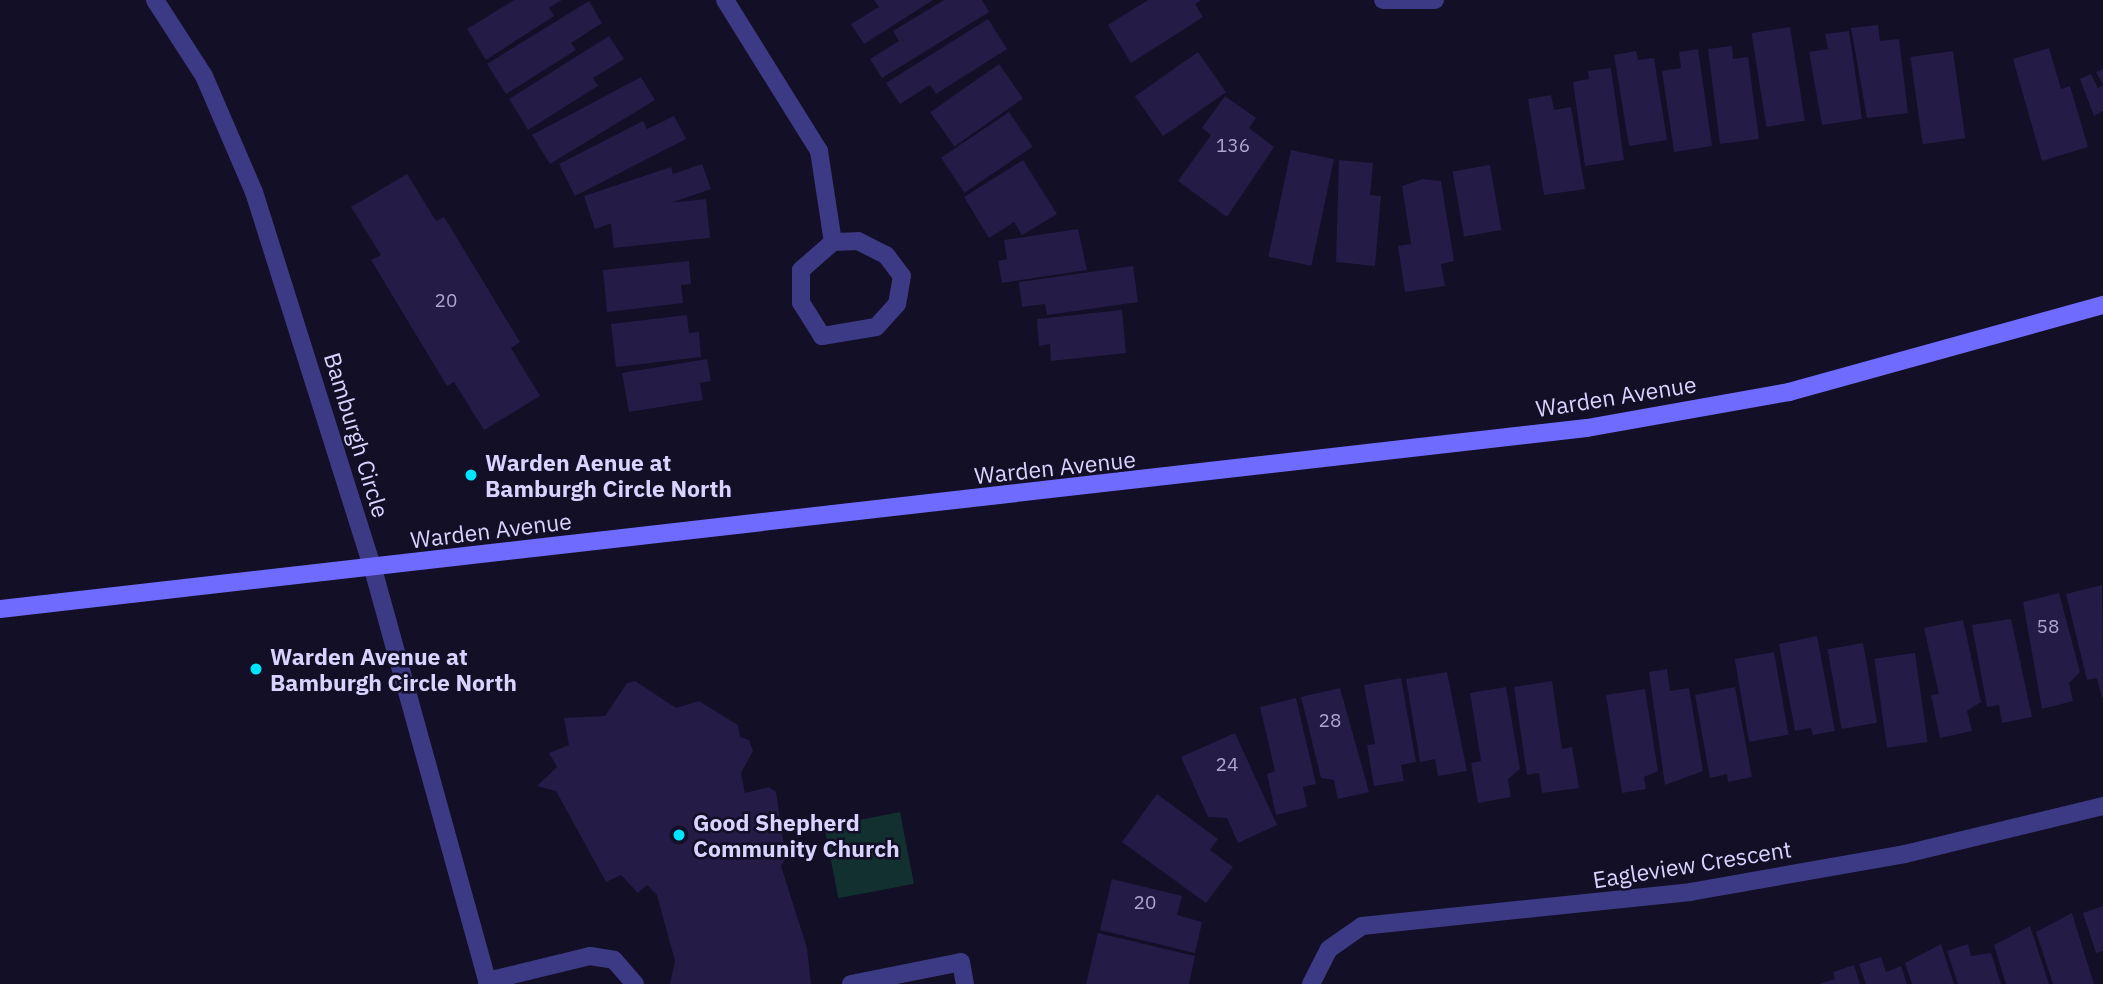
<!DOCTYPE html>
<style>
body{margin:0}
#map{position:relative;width:2103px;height:984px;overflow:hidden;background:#130f26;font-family:"IBM Plex Sans",sans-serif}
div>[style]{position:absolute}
.green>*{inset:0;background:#12302f;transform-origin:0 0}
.building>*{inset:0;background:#241b47;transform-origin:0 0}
.service>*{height:18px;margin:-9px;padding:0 9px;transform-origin:9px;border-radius:9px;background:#3d3a85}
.minor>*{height:18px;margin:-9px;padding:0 9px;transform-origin:9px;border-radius:9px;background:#3d3a85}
.tertiary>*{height:18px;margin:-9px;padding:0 9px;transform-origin:9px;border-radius:9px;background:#3d3a85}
.secondary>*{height:18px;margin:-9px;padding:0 9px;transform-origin:9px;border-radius:9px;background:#6f6bff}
.dots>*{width:19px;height:19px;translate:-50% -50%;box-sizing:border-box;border:4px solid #130f26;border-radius:50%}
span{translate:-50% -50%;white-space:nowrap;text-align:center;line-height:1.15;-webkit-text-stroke:5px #130f26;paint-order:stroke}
.number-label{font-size:19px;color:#aca6d1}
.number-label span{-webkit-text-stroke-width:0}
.street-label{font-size:23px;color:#d9d4ff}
.poi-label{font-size:23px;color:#d9d4ff;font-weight:700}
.left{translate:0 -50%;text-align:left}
</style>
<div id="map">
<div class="green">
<i style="left:900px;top:812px;width:73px;height:77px;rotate:79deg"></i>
</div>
<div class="building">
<i style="clip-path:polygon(514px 0,562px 0,549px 8px,554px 16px,486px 60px,467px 29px)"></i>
<i style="clip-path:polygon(874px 0,933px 0,864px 44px,851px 24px,879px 7px)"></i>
<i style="clip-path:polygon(944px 0,982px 0,989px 12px,882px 78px,870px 59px,899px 41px,893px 31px)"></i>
<i style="clip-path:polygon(1148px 0,1201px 0,1195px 4px,1203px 17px,1131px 63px,1108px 25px)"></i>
<i style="clip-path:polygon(589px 1px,602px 23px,571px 43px,576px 50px,506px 94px,487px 64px)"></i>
<i style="clip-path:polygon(988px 19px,1007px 49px,936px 94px,930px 85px,900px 104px,886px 83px)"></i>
<i style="clip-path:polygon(1878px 25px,1880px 41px,1899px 39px,1908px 113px,1867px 118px,1851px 28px)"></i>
<i style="left:1790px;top:27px;width:95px;height:39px;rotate:81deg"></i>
<i style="clip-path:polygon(1849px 31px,1862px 119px,1822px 125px,1809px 52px,1828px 49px,1825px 34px)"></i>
<i style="clip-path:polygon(609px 36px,624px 59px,593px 78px,598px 86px,528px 130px,509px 99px)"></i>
<i style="clip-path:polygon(1732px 46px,1733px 59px,1748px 57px,1759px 139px,1720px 144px,1708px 49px)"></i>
<i style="clip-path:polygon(2049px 48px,2061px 89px,2070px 86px,2088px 147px,2042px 161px,2013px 59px)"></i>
<i style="clip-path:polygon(1698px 49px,1712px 146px,1674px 152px,1662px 71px,1681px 68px,1679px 52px)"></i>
<i style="clip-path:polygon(1636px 51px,1638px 60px,1654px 58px,1667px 140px,1629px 146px,1614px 55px)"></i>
<i style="left:1953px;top:51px;width:88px;height:43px;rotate:82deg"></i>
<i style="left:1198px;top:52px;width:49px;height:77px;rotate:55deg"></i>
<i style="left:999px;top:64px;width:42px;height:84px;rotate:55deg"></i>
<i style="clip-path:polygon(1611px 68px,1624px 160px,1585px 166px,1573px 82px,1589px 79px,1588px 71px)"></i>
<i style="clip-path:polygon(2103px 69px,2103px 111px,2094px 116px,2080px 79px,2091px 74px,2098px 88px,2103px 85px,2096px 72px)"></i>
<i style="clip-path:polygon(641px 77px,655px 100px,550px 164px,532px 135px)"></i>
<i style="clip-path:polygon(1551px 95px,1554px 110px,1571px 107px,1585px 189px,1544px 195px,1528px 99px)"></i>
<i style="clip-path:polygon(1225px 96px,1256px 118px,1249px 128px,1274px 147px,1227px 217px,1178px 181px,1211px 135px,1202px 128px)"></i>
<i style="left:1009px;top:112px;width:42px;height:82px;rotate:56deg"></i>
<i style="clip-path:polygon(674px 116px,686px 139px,575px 196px,559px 164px,643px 121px,647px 129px)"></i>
<i style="left:1291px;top:150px;width:44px;height:109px;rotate:12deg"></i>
<i style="clip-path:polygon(1023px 160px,1057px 214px,1022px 235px,1014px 222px,989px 238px,964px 197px)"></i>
<i style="clip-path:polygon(1339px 160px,1373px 163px,1370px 195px,1381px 196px,1375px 266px,1336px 262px)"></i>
<i style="clip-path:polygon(702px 164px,711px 189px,595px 229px,584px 196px,671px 167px,673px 174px)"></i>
<i style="left:1490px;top:165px;width:66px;height:38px;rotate:80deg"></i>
<i style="clip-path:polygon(407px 174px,436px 221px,444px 217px,520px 342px,511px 348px,540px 396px,484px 430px,454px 382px,447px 386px,371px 260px,381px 255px,351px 207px)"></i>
<i style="clip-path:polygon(1423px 179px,1441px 181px,1454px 261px,1441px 264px,1445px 286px,1405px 292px,1398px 246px,1411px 244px,1402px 186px)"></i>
<i style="left:706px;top:199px;width:39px;height:97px;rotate:84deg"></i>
<i style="clip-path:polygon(1078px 229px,1087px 270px,1002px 283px,998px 261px,1007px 259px,1004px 240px)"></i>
<i style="clip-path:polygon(689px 261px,691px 284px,681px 285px,683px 303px,607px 312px,603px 270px)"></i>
<i style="clip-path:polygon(1133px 266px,1138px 302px,1047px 315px,1045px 304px,1022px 307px,1019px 282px)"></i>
<i style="clip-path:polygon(1122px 310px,1126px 353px,1051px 361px,1050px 344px,1039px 346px,1037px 319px)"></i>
<i style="clip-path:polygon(687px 315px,689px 333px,699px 332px,701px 357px,616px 367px,611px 324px)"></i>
<i style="clip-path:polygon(707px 359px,711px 381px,700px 383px,703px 400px,629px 412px,622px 373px)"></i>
<i style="clip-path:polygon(2102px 585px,2103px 697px,2102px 698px,2097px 678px,2087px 680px,2066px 594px)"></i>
<i style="clip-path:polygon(2059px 593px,2080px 672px,2069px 683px,2073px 701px,2042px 709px,2023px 602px)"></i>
<i style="clip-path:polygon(2011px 619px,2032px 717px,2002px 723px,1999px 705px,1987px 707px,1972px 625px)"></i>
<i style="clip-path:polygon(1963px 620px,1981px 702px,1967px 711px,1972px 731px,1940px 738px,1931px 695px,1939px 694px,1924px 628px)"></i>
<i style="clip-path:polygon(1817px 636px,1835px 731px,1813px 735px,1811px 728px,1795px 731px,1779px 644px)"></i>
<i style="left:1863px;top:643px;width:81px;height:36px;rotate:80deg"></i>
<i style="left:1774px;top:652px;width:84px;height:40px;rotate:80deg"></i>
<i style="left:1915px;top:653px;width:90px;height:41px;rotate:82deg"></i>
<i style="clip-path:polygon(1667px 669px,1670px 691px,1689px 688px,1703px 771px,1665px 785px,1649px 672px)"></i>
<i style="clip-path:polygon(1447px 672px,1467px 771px,1438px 776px,1435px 759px,1420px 762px,1406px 679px)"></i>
<i style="clip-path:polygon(1401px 678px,1416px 762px,1401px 765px,1404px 781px,1374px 786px,1367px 745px,1375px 744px,1364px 685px)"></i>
<i style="clip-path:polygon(635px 681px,676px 708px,699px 701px,738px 725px,740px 737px,749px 740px,753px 751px,741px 773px,745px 793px,769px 787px,776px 792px,786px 858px,781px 866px,807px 948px,811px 984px,670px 984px,675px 961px,657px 895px,647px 885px,638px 893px,621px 875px,606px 882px,556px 791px,537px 786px,557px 767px,549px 753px,569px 745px,564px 718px,605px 716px,627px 683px)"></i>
<i style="clip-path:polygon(1552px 681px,1562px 749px,1572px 747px,1579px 788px,1542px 793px,1539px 773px,1527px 775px,1514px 687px)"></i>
<i style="clip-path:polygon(1506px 687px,1520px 769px,1508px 779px,1511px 797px,1478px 803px,1471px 763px,1481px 761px,1470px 693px)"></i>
<i style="clip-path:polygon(1735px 687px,1752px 777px,1728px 782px,1727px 774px,1710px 778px,1695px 695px)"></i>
<i style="clip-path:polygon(1340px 688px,1369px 792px,1338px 799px,1334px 780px,1321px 778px,1301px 697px)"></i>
<i style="clip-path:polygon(1645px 689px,1658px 771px,1644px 777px,1646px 789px,1622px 793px,1606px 695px)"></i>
<i style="clip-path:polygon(1296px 698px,1316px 784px,1303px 787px,1307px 807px,1276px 815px,1267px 774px,1275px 771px,1260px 707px)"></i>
<i style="clip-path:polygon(1235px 733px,1277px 825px,1238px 843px,1227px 818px,1208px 817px,1181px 757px)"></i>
<i style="clip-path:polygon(1157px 794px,1218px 839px,1210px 850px,1233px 867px,1206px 903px,1122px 842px)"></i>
<i style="clip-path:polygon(1112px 879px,1182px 896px,1177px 915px,1202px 922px,1195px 953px,1100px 930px)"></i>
<i style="clip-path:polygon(2103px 906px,2103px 951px,2096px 953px,2083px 913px)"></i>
<i style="clip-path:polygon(2072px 913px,2078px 933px,2094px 984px,2053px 984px,2036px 932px)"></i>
<i style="clip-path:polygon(2030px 926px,2049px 984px,2006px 984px,1994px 945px)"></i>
<i style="clip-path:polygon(1098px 933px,1195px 956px,1189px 984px,1086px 984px)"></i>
<i style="clip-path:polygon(1941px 944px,1954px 984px,1912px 984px,1905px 963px)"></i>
<i style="clip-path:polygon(1968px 944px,1971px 956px,1991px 953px,2001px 984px,1958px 984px,1947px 951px)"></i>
<i style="clip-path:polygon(1881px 957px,1886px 972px,1901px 966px,1907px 984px,1866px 984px,1859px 964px)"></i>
<i style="clip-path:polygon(1854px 965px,1860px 984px,1819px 984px,1835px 979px,1833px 972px)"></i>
</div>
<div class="service">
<i style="left:487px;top:981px;width:106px;rotate:-13.6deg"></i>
<i style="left:590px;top:956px;width:24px;rotate:9deg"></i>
<i style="left:614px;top:960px;width:32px;rotate:49deg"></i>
<i style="left:851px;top:984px;width:112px;rotate:-11.3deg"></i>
<i style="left:961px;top:962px;width:22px;rotate:80deg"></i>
</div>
<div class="minor">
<i style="left:725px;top:0;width:178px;rotate:58.1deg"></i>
<i style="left:819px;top:151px;width:92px;rotate:81.3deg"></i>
<i style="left:1383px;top:0;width:52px"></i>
<i style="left:858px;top:241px;width:31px;rotate:27deg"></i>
<i style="left:886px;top:255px;width:26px;rotate:53deg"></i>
<i style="left:902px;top:276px;width:28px;rotate:100deg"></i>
<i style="left:897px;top:304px;width:31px;rotate:132deg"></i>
<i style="left:876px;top:327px;width:55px;rotate:170.5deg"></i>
<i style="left:822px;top:336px;width:39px;rotate:-122deg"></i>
<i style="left:801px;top:303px;width:33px;rotate:-90deg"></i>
<i style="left:801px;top:270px;width:43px;rotate:-41.2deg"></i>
<i style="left:833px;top:242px;width:25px;rotate:-2deg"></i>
<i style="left:1311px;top:984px;width:39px;rotate:-63deg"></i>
<i style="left:1329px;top:949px;width:40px;rotate:-34.9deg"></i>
<i style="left:1362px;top:926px;width:330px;rotate:-5.9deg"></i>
<i style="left:1690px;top:892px;width:218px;rotate:-10deg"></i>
<i style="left:1905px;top:854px;width:204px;rotate:-13.6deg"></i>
</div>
<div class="tertiary">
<i style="left:155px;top:0;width:90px;rotate:57.2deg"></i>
<i style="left:204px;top:76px;width:126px;rotate:66.7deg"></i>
<i style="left:254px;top:192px;width:395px;rotate:72.5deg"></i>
<i style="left:373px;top:569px;width:431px;rotate:74.5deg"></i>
</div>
<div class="secondary">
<i style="left:0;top:609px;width:1597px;rotate:-6.51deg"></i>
<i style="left:1587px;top:428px;width:205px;rotate:-10.1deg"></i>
<i style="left:1789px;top:392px;width:326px;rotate:-15.5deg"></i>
</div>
<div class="dots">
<i style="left:471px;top:475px;background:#00e5ff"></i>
<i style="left:256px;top:669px;background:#00e5ff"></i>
<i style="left:679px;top:835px;background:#00e5ff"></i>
</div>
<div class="number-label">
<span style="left:1233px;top:146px">136</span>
<span style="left:446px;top:301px">20</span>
<span style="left:2048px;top:627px">58</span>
<span style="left:1330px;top:721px">28</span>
<span style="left:1227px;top:765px">24</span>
<span style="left:1145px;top:903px">20</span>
</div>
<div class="street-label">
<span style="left:1616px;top:396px;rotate:-9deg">Warden Avenue</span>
<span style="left:357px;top:435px;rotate:73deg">Bamburgh Circle</span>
<span style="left:1055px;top:467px;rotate:-6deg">Warden Avenue</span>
<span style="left:491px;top:530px;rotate:-7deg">Warden Avenue</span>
<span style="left:1692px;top:864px;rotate:-9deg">Eagleview Crescent</span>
</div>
<div class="poi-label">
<span class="left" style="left:485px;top:475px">Warden Aenue at<br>Bamburgh Circle North</span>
<span class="left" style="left:270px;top:669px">Warden Avenue at<br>Bamburgh Circle North</span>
<span class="left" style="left:693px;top:835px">Good Shepherd<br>Community Church</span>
</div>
</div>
